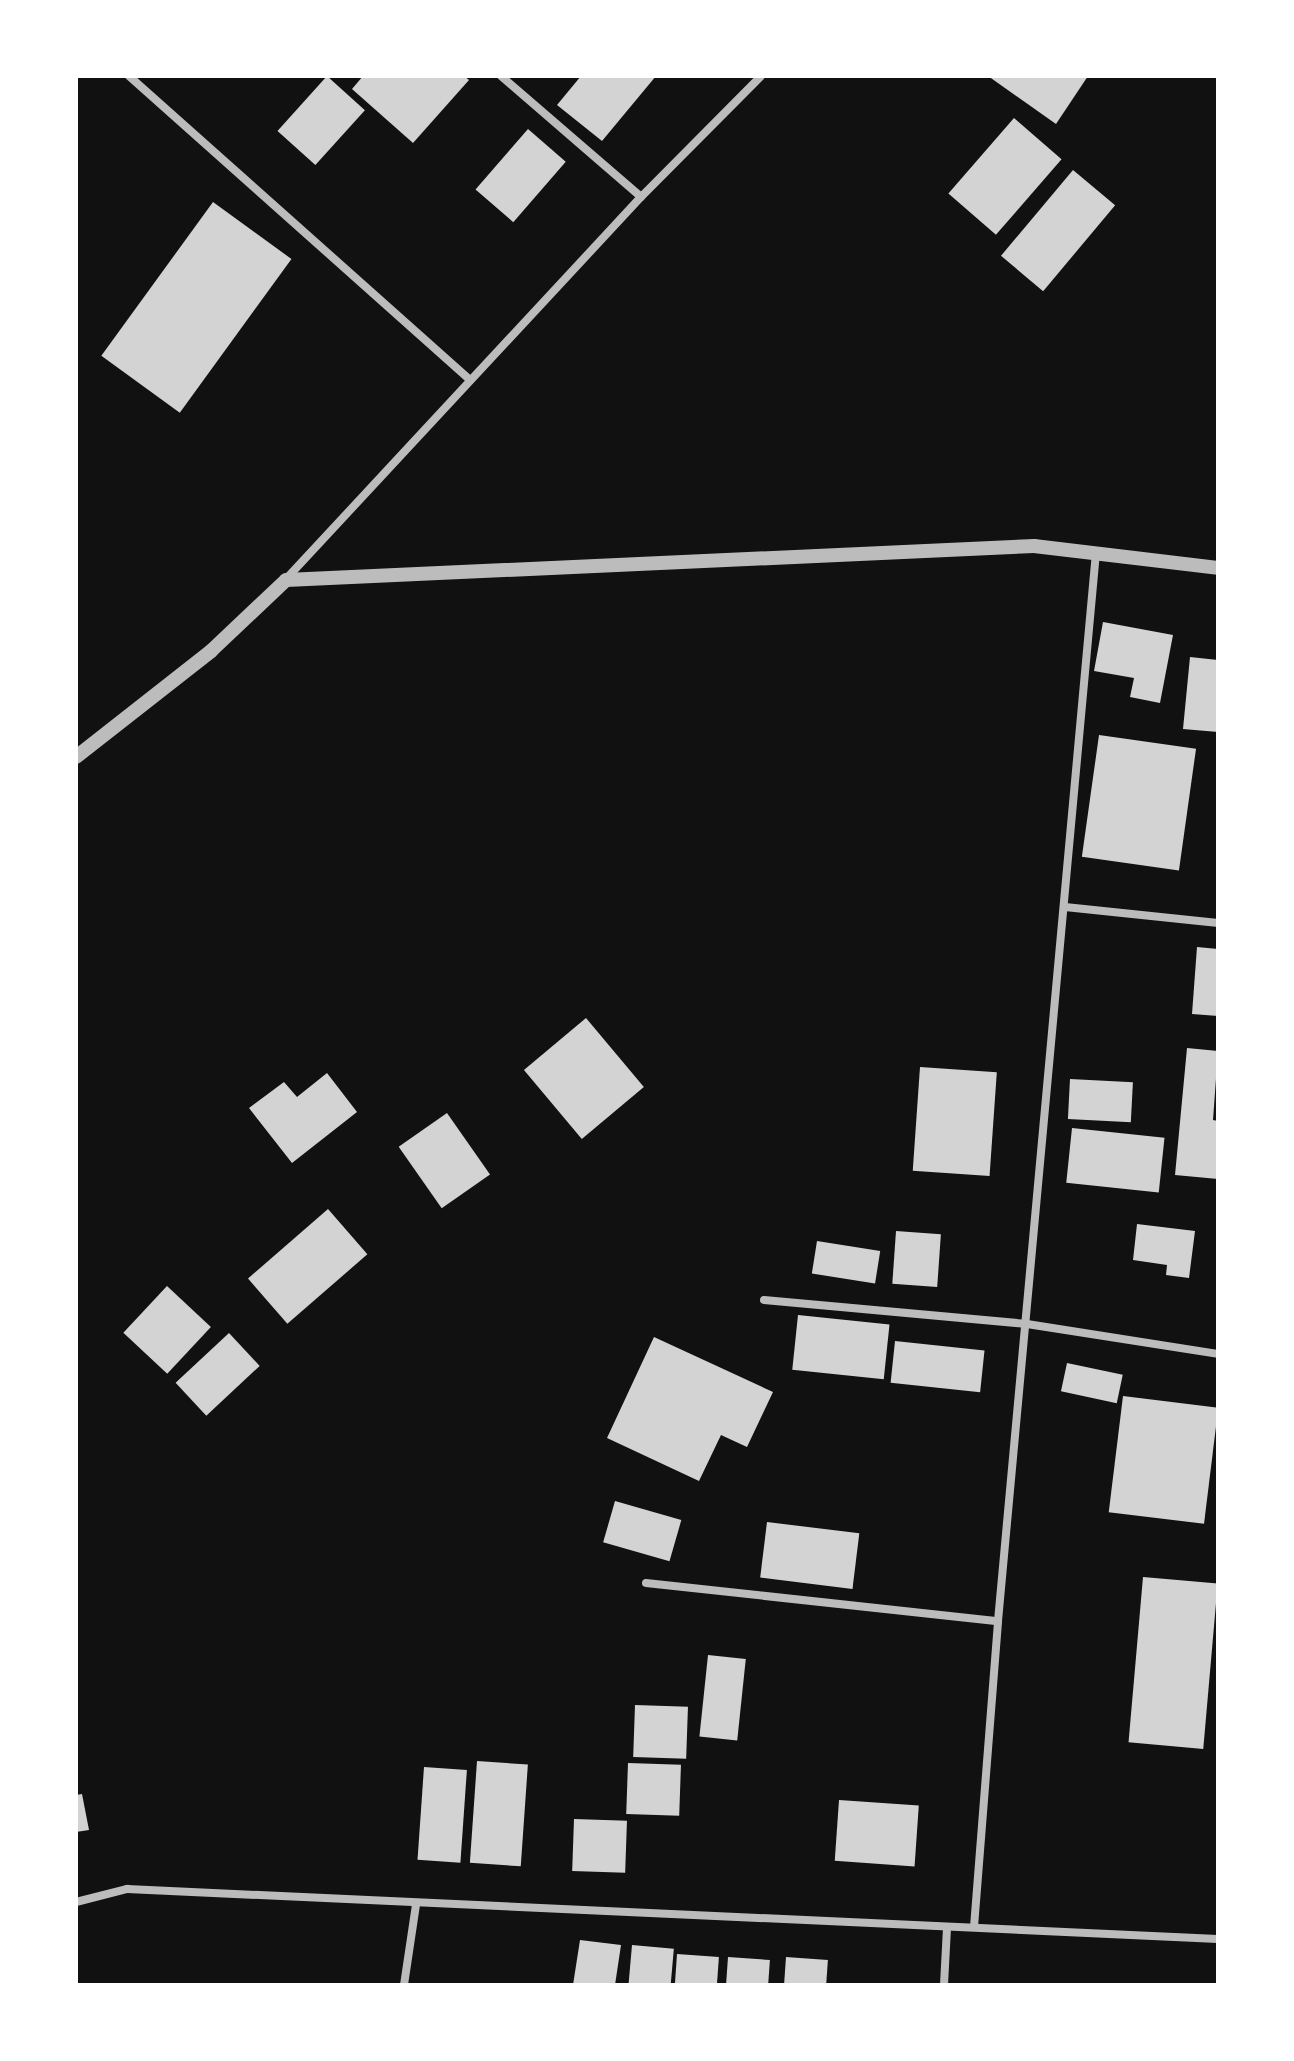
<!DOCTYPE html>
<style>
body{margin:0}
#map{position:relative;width:1294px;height:2061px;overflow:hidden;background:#111;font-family:Figtree,sans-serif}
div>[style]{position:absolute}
.building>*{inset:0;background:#d3d3d3;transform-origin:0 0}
.minor>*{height:8px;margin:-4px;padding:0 4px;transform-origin:4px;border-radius:4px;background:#bcbcbc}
.tertiary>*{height:14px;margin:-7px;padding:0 7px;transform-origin:7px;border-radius:7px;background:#bcbcbc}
span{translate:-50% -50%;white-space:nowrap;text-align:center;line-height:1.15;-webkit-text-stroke:6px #fff;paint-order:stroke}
.frame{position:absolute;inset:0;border:78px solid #fff;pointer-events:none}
</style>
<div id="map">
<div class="building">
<i style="left:327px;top:76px;width:51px;height:74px;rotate:42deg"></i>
<i style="clip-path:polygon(363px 76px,464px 76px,469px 80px,413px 143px,352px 89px)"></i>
<i style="clip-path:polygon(581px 76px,656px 76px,602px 141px,557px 105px)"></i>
<i style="clip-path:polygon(988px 76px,1088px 76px,1056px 124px)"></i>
<i style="left:1014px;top:118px;width:63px;height:100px;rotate:41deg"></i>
<i style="left:528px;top:129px;width:50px;height:80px;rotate:41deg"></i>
<i style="left:1073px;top:170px;width:55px;height:112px;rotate:40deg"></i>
<i style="left:213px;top:202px;width:97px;height:190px;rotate:36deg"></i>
<i style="clip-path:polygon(1103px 622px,1173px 635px,1160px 703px,1130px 697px,1134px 678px,1094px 671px)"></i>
<i style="clip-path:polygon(1190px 657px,1218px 660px,1218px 732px,1183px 729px)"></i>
<i style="left:1099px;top:735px;width:98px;height:123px;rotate:8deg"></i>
<i style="clip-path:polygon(1197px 947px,1218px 949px,1218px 1016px,1192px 1014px)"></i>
<i style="left:586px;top:1018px;width:90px;height:81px;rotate:50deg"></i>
<i style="clip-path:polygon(1187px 1048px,1218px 1051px,1213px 1120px,1218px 1121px,1218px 1179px,1175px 1175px)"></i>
<i style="left:920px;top:1067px;width:77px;height:104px;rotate:4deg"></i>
<i style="clip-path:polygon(327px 1073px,357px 1112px,292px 1163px,249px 1108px,284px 1082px,297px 1097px)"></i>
<i style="left:1070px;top:1079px;width:63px;height:40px;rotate:3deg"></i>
<i style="left:447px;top:1113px;width:75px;height:59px;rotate:55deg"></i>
<i style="left:1072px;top:1128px;width:93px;height:55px;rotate:6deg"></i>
<i style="left:328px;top:1209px;width:60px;height:106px;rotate:49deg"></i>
<i style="clip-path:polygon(1137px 1224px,1195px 1231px,1189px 1278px,1166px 1275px,1167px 1265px,1133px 1260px)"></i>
<i style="left:896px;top:1231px;width:45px;height:53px;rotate:4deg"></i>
<i style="left:817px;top:1241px;width:64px;height:33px;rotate:9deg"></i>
<i style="left:167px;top:1286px;width:60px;height:64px;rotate:43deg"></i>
<i style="left:798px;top:1315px;width:92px;height:55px;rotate:6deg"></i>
<i style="left:229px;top:1333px;width:45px;height:73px;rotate:47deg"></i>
<i style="clip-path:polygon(654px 1337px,773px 1392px,747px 1447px,721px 1435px,699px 1481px,607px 1438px)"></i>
<i style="left:895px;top:1341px;width:90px;height:42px;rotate:6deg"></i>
<i style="left:1067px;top:1363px;width:57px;height:29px;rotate:12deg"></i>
<i style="left:1123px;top:1396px;width:96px;height:117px;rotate:7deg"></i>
<i style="left:615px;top:1501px;width:69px;height:43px;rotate:16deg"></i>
<i style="left:767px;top:1522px;width:93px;height:56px;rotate:7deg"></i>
<i style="left:1143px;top:1577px;width:75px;height:166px;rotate:5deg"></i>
<i style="left:708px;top:1655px;width:38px;height:82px;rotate:6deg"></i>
<i style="left:635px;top:1705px;width:53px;height:52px;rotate:2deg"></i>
<i style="left:477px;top:1761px;width:51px;height:102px;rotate:4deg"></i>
<i style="left:628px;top:1763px;width:53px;height:51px;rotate:2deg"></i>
<i style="left:424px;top:1767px;width:43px;height:93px;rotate:4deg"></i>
<i style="clip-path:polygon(82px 1794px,89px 1830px,76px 1832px,76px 1795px)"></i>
<i style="left:839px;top:1800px;width:80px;height:61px;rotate:4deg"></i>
<i style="left:574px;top:1819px;width:53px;height:52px;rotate:2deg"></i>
<i style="clip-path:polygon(580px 1940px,621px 1945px,615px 1985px,573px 1985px)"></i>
<i style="left:632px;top:1945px;width:42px;height:40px;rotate:5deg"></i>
<i style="left:677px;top:1954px;width:42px;height:31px;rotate:4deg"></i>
<i style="left:728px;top:1957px;width:42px;height:28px;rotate:4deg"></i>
<i style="left:786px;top:1957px;width:42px;height:28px;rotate:4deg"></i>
</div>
<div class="minor">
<i style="left:129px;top:76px;width:455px;rotate:41.7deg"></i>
<i style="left:501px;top:76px;width:185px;rotate:40.8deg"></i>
<i style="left:286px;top:579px;width:521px;rotate:-47.1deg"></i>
<i style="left:641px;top:197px;width:170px;rotate:-45.2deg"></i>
<i style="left:1065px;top:907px;width:154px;rotate:6deg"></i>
<i style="left:764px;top:1300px;width:264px;rotate:5.2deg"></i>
<i style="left:1027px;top:1324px;width:193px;rotate:8.9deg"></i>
<i style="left:646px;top:1583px;width:354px;rotate:6.2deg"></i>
<i style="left:76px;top:1902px;width:53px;rotate:-14.3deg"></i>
<i style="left:127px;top:1889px;width:1092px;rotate:2.62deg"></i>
<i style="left:974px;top:1927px;width:307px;rotate:-85.5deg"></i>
<i style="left:998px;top:1621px;width:1072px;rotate:-84.76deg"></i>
<i style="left:404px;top:1985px;width:81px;rotate:-81.5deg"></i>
<i style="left:944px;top:1985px;width:58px;rotate:-87deg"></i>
</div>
<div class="tertiary">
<i style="left:76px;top:757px;width:172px;rotate:-38.1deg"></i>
<i style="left:211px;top:651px;width:103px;rotate:-43.4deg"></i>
<i style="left:286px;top:580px;width:749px;rotate:-2.6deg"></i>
<i style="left:1034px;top:546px;width:185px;rotate:6.8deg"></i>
</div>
<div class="frame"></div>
</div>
